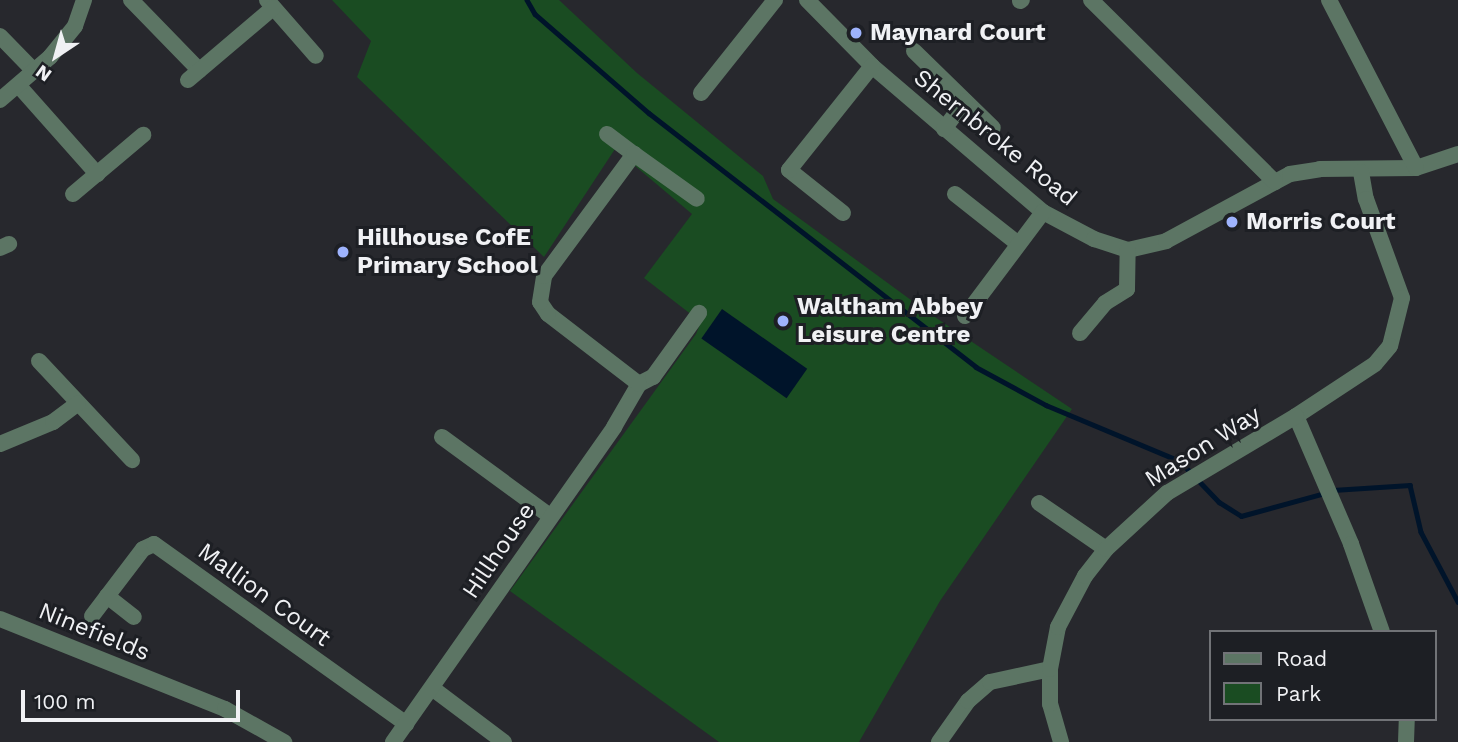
<!DOCTYPE html>
<style>
body{margin:0}
#map{position:relative;width:1458px;height:742px;overflow:hidden;background:#27282d;font-family:"Work Sans",sans-serif}
div>[style]{position:absolute}
.green>*{inset:0;background:#1a4c22}
.water>*{inset:0;background:#00142a;transform-origin:0 0}
.stream>*{height:4.5px;margin:-2.25px;padding:0 2.25px;transform-origin:2.25px;border-radius:2.25px;background:#00142a}
.minor>*{height:16px;margin:-8px;padding:0 8px;transform-origin:8px;border-radius:8px;background:#5c7564}
.dots>*{width:19px;height:19px;translate:-50% -50%;box-sizing:border-box;border:4px solid #1d1f24;border-radius:50%}
span{translate:-50% -50%;white-space:nowrap;text-align:center;line-height:1.15;-webkit-text-stroke:6px #1d1f24;paint-order:stroke}
.poi-label{font-size:24px;color:#f0f1f4;font-weight:700}
.left{translate:0 -50%;text-align:left}
.street-label{font-size:24px;color:#f0f1f4}
.legend{position:absolute;left:1209px;top:630px;width:228px;height:91px;box-sizing:border-box;background:#1d1f24;border:2px solid #717377;margin:0;padding:9px 12px;list-style:none;font-size:21px;color:#f0f1f4}
.legend li{display:flex;align-items:center;gap:14px;height:35px}
.legend b{width:35px;border:2px solid #717377}
.north{position:absolute;left:21px;top:21px;width:70px;height:70px;-webkit-text-stroke:5px #1d1f24;paint-order:stroke;rotate:216deg;font-size:19px;font-weight:700;line-height:28px;text-align:center;color:#f0f1f4}
.north::after{content:'';display:block;margin:auto;width:24px;height:32px;background:#f0f1f4;clip-path:polygon(50% 0,100% 100%,50% 72%,0 100%)}
.scale{position:absolute;left:21px;top:690px;width:219px;height:32px;box-sizing:border-box;border:4px solid #f0f1f4;border-top:0;padding-left:9px;font-size:21px;line-height:24px;white-space:nowrap;color:#f0f1f4;-webkit-text-stroke:5px #1d1f24;paint-order:stroke}
</style>
<div id="map">
<div class="green">
<i style="clip-path:polygon(332px 0,559px 0,637px 73px,763px 176px,773px 199px,926px 311px,1072px 409px,940px 601px,859px 742px,719px 742px,510px 591px,696px 334px,701px 322px,644px 278px,692px 214px,615px 149px,544px 257px,357px 77px,371px 41px)"></i>
</div>
<div class="water">
<i style="left:722px;top:309px;width:104px;height:36px;rotate:35deg"></i>
</div>
<div class="stream">
<i style="left:527px;top:0;width:16px;rotate:60deg"></i>
<i style="left:535px;top:14px;width:151px;rotate:41deg"></i>
<i style="left:649px;top:113px;width:414px;rotate:37.8deg"></i>
<i style="left:976px;top:367px;width:80px;rotate:28.5deg"></i>
<i style="left:1046px;top:405px;width:145px;rotate:22.7deg"></i>
<i style="left:1180px;top:461px;width:57px;rotate:46.4deg"></i>
<i style="left:1219px;top:502px;width:26px;rotate:32deg"></i>
<i style="left:1241px;top:516px;width:87px;rotate:-15.3deg"></i>
<i style="left:1333px;top:490px;width:77px;rotate:-3.7deg"></i>
<i style="left:1410px;top:485px;width:48px;rotate:76.8deg"></i>
<i style="left:1421px;top:532px;width:79px;rotate:62.1deg"></i>
</div>
<div class="minor">
<i style="left:131px;top:0;width:98px;rotate:45.8deg"></i>
<i style="left:267px;top:0;width:74px;rotate:48.8deg"></i>
<i style="left:807px;top:0;width:93px;rotate:45.4deg"></i>
<i style="left:872px;top:66px;width:225px;rotate:40.5deg"></i>
<i style="left:1043px;top:212px;width:58px;rotate:27.9deg"></i>
<i style="left:1094px;top:239px;width:36px;rotate:18deg"></i>
<i style="left:1128px;top:250px;width:39px;rotate:-13deg"></i>
<i style="left:1166px;top:241px;width:141px;rotate:-28.4deg"></i>
<i style="left:1290px;top:174px;width:30px;rotate:-9deg"></i>
<i style="left:1320px;top:169px;width:96px;rotate:-0.6deg"></i>
<i style="left:1416px;top:168px;width:44px;rotate:-18.4deg"></i>
<i style="left:1091px;top:0;width:259px;rotate:44.7deg"></i>
<i style="left:1329px;top:0;width:189px;rotate:62.6deg"></i>
<i style="left:1020px;top:1px;width:2px;rotate:-27deg"></i>
<i style="left:0;top:36px;width:49px;rotate:45.8deg"></i>
<i style="left:914px;top:51px;width:110px;rotate:44.3deg"></i>
<i style="left:188px;top:80px;width:111px;rotate:-40.3deg"></i>
<i style="left:19px;top:86px;width:118px;rotate:48.4deg"></i>
<i style="left:701px;top:93px;width:119px;rotate:-51.5deg"></i>
<i style="left:0;top:100px;width:66px;rotate:-40.7deg"></i>
<i style="left:50px;top:57px;width:40px;rotate:-51deg"></i>
<i style="left:75px;top:26px;width:28px;rotate:-71deg"></i>
<i style="left:944px;top:129px;width:35px;rotate:-53deg"></i>
<i style="left:607px;top:134px;width:34px;rotate:37deg"></i>
<i style="left:1361px;top:172px;width:27px;rotate:80deg"></i>
<i style="left:1366px;top:199px;width:105px;rotate:70deg"></i>
<i style="left:1402px;top:298px;width:49px;rotate:104deg"></i>
<i style="left:1390px;top:346px;width:23px;rotate:130deg"></i>
<i style="left:1375px;top:364px;width:95px;rotate:146.6deg"></i>
<i style="left:1296px;top:416px;width:139px;rotate:66.7deg"></i>
<i style="left:1351px;top:544px;width:93px;rotate:70.6deg"></i>
<i style="left:73px;top:194px;width:92px;rotate:-40.1deg"></i>
<i style="left:955px;top:194px;width:79px;rotate:38.3deg"></i>
<i style="left:843px;top:213px;width:69px;rotate:-141.5deg"></i>
<i style="left:789px;top:170px;width:133px;rotate:-51.4deg"></i>
<i style="left:0;top:248px;width:10px;rotate:-24deg"></i>
<i style="left:965px;top:316px;width:130px;rotate:-53.1deg"></i>
<i style="left:1080px;top:333px;width:39px;rotate:-50deg"></i>
<i style="left:1105px;top:303px;width:26px;rotate:-32deg"></i>
<i style="left:1127px;top:289px;width:39px;rotate:-89deg"></i>
<i style="left:39px;top:361px;width:136px;rotate:46.8deg"></i>
<i style="left:639px;top:384px;width:16px;rotate:-27deg"></i>
<i style="left:653px;top:377px;width:79px;rotate:-54.3deg"></i>
<i style="left:442px;top:437px;width:134px;rotate:36.2deg"></i>
<i style="left:0;top:444px;width:57px;rotate:-22.5deg"></i>
<i style="left:53px;top:422px;width:31px;rotate:-37deg"></i>
<i style="left:1039px;top:503px;width:81px;rotate:34.5deg"></i>
<i style="left:107px;top:596px;width:34px;rotate:38deg"></i>
<i style="left:92px;top:616px;width:84px;rotate:-52.7deg"></i>
<i style="left:143px;top:549px;width:12px;rotate:-24deg"></i>
<i style="left:154px;top:544px;width:310px;rotate:35.5deg"></i>
<i style="left:0;top:619px;width:242px;rotate:21.8deg"></i>
<i style="left:225px;top:709px;width:68px;rotate:29.2deg"></i>
<i style="left:432px;top:688px;width:90px;rotate:36.9deg"></i>
<i style="left:393px;top:742px;width:385px;rotate:-54.9deg"></i>
<i style="left:614px;top:427px;width:50px;rotate:-59.8deg"></i>
<i style="left:639px;top:384px;width:115px;rotate:-142.4deg"></i>
<i style="left:548px;top:314px;width:14px;rotate:-124deg"></i>
<i style="left:540px;top:302px;width:26px;rotate:-81deg"></i>
<i style="left:544px;top:276px;width:152px;rotate:-53.6deg"></i>
<i style="left:634px;top:154px;width:77px;rotate:35.5deg"></i>
<i style="left:939px;top:742px;width:50px;rotate:-54.7deg"></i>
<i style="left:968px;top:701px;width:29px;rotate:-41deg"></i>
<i style="left:990px;top:682px;width:61px;rotate:-12.2deg"></i>
<i style="left:1061px;top:742px;width:40px;rotate:-106deg"></i>
<i style="left:1050px;top:704px;width:35px;rotate:-90deg"></i>
<i style="left:1050px;top:669px;width:43px;rotate:-79.2deg"></i>
<i style="left:1058px;top:627px;width:58px;rotate:-62.1deg"></i>
<i style="left:1085px;top:576px;width:34px;rotate:-52deg"></i>
<i style="left:1106px;top:549px;width:83px;rotate:-42.6deg"></i>
<i style="left:1167px;top:493px;width:150px;rotate:-30.8deg"></i>
<i style="left:1406px;top:742px;width:23px;rotate:-88deg"></i>
</div>
<div class="dots">
<i style="left:856px;top:33px;background:#9eb3fd"></i>
<i style="left:1232px;top:222px;background:#9eb3fd"></i>
<i style="left:343px;top:252px;background:#9eb3fd"></i>
<i style="left:783px;top:321px;background:#9eb3fd"></i>
</div>
<div class="poi-label">
<span class="left" style="left:870px;top:33px">Maynard Court</span>
<span class="left" style="left:1246px;top:222px">Morris Court</span>
<span class="left" style="left:357px;top:252px">Hillhouse CofE<br>Primary School</span>
<span class="left" style="left:797px;top:321px">Waltham Abbey<br>Leisure Centre</span>
</div>
<div class="street-label">
<span style="left:995px;top:138px;rotate:39deg">Shernbroke Road</span>
<span style="left:1203px;top:447px;rotate:-32deg">Mason Way</span>
<span style="left:499px;top:551px;rotate:-56deg">Hillhouse</span>
<span style="left:264px;top:595px;rotate:36deg">Mallion Court</span>
<span style="left:94px;top:632px;rotate:22deg">Ninefields</span>
</div>
<ul class="legend">
<li><b style="height:9px;background:#5c7564"></b>Road</li>
<li><b style="height:19px;background:#1a4c22"></b>Park</li>
</ul>
<div class="north">N</div>
<div class="scale">100 m</div>
</div>
